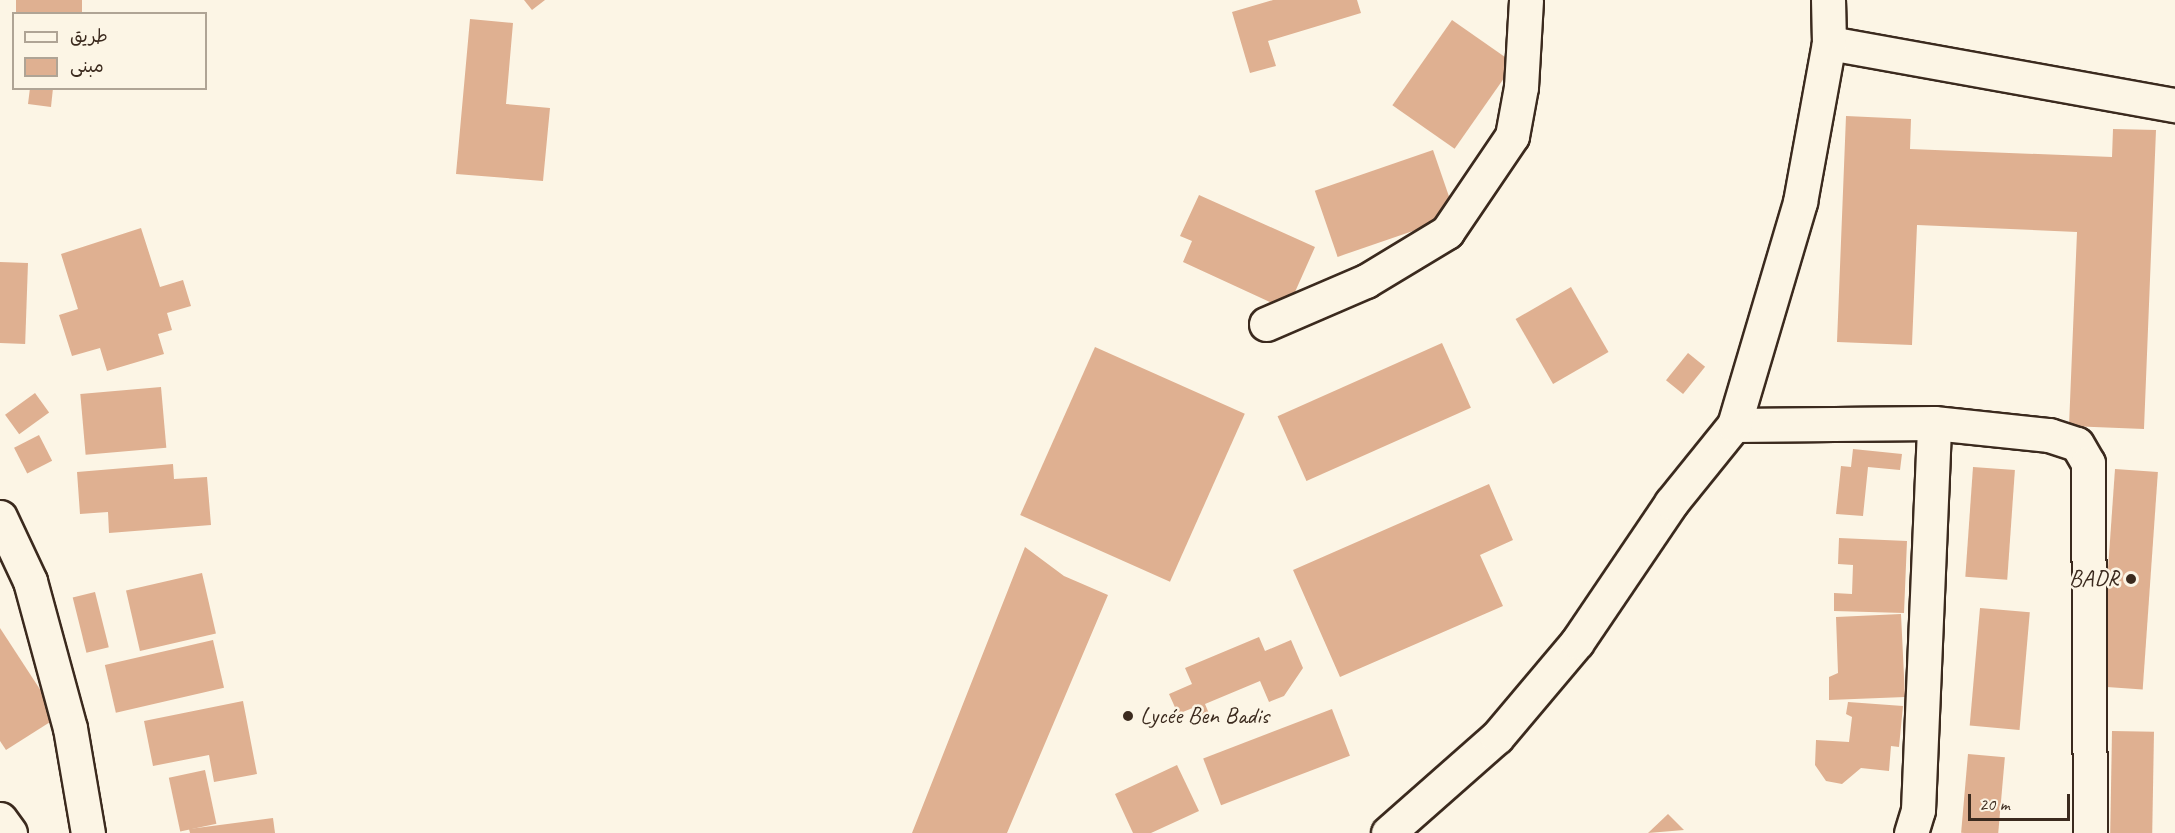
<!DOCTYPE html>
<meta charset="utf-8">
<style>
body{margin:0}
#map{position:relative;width:2175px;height:833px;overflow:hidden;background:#fcf5e5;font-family:Caveat,"Playpen Sans Arabic",sans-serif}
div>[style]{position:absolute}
.building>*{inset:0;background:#dfb091;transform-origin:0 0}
.roads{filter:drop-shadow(2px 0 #3b2a1e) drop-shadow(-2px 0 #3b2a1e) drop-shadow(0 2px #3b2a1e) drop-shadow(0 -2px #3b2a1e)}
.street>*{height:33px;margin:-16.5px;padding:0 16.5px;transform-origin:16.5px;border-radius:16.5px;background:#fcf5e5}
.dots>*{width:16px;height:16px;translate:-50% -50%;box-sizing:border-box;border:3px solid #fcf5e5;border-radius:50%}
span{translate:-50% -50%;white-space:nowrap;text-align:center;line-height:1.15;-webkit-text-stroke:5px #fcf5e5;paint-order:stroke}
.poi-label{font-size:24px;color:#3b2a1e}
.right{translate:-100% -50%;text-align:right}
.left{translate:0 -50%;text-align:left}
.legend{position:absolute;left:12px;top:12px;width:195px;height:78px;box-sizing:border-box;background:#fcf5e5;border:2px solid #afa495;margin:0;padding:8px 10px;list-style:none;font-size:18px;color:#3b2a1e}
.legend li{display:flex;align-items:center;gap:12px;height:30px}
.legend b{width:30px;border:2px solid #afa495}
.scale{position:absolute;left:1968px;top:794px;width:102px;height:27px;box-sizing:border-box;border:3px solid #3b2a1e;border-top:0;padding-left:8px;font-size:18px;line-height:21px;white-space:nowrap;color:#3b2a1e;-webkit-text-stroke:4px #fcf5e5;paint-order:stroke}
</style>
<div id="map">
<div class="building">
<i style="left:16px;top:0;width:66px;height:14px"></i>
<i style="clip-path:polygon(524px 0,545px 0,532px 10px)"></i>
<i style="clip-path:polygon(1273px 0,1357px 0,1361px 13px,1268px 41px,1276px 66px,1250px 73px,1232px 12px)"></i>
<i style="clip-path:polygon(470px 19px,513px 23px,506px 104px,550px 108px,543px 181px,456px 174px)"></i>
<i style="left:1452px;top:20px;width:76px;height:104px;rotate:35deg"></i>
<i style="clip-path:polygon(30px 88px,53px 88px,51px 107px,28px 104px)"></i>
<i style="clip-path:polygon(1846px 116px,1911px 119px,1910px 149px,2112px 157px,2113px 129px,2156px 130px,2144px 429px,2069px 426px,2077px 232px,1917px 225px,1912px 345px,1837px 342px)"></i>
<i style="left:1433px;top:150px;width:70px;height:125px;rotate:71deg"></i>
<i style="clip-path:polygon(1199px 195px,1315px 247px,1287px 310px,1183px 262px,1192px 241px,1180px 236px)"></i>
<i style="clip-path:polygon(141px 228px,160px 287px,183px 280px,191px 306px,167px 313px,172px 330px,158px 334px,164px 354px,107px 371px,100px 348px,72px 356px,59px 315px,78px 309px,61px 254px)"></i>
<i style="left:0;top:262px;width:28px;height:81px;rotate:2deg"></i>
<i style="left:1571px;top:287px;width:75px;height:64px;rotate:60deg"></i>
<i style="left:1442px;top:343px;width:71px;height:180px;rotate:66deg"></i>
<i style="left:1095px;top:347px;width:164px;height:184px;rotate:24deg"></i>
<i style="left:1688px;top:353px;width:22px;height:35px;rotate:39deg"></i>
<i style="left:161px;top:387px;width:61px;height:81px;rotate:85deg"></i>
<i style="left:35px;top:393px;width:24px;height:37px;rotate:54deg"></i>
<i style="left:39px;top:435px;width:29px;height:28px;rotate:63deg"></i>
<i style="clip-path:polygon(1853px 449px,1902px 454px,1900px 470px,1868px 467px,1863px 516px,1836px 514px,1841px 466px,1851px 467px)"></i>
<i style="clip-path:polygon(173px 464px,174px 479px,207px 477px,211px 525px,109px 533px,108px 512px,80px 514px,77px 472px)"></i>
<i style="left:1973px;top:467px;width:42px;height:110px;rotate:4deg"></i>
<i style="left:2115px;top:469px;width:43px;height:218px;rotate:4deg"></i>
<i style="clip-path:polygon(1489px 484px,1513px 540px,1480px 555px,1503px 606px,1340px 677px,1293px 570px)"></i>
<i style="clip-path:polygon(1839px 538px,1907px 541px,1904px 613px,1834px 611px,1834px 593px,1852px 594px,1853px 565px,1838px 564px)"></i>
<i style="clip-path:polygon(1025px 547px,1064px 576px,1108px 595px,1007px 833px,912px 833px)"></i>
<i style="left:202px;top:573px;width:62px;height:78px;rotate:77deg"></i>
<i style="left:95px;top:592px;width:57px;height:23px;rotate:76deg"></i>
<i style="left:1980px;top:608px;width:50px;height:118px;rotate:5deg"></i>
<i style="clip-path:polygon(1901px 614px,1905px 697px,1829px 700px,1829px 677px,1838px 673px,1836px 617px)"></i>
<i style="clip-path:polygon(0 628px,58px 717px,6px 750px,0 741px)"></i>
<i style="clip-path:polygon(1259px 637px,1265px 651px,1291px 640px,1303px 668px,1284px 696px,1269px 702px,1260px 681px,1205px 704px,1212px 721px,1203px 724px,1195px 707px,1178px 714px,1169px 694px,1192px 684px,1185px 668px)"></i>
<i style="left:213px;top:640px;width:49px;height:111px;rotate:77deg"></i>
<i style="clip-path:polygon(243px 701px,257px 774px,214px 782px,209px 755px,153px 766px,144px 721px)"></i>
<i style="clip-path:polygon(1848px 702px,1903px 706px,1899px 747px,1891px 746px,1889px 771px,1861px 768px,1842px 784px,1826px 781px,1815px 765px,1816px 740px,1849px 742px,1852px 717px,1846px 714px)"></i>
<i style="left:1332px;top:709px;width:50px;height:138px;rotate:69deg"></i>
<i style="left:2112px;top:731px;width:42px;height:102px;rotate:1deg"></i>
<i style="left:1968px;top:754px;width:37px;height:79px;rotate:5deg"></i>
<i style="clip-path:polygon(1177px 765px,1199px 811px,1151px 833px,1133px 833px,1115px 794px)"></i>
<i style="left:205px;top:770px;width:55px;height:37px;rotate:78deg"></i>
<i style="clip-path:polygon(1668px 814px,1684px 830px,1648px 833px)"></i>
<i style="clip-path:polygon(273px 818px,275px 833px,190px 833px,189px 829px)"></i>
</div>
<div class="roads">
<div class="street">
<i style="left:1829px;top:43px;width:352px;rotate:10.2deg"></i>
<i style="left:1266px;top:324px;width:109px;rotate:-23.3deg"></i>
<i style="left:1366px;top:281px;width:95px;rotate:-31.2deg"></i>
<i style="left:1447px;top:232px;width:116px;rotate:-55.9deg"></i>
<i style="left:1512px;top:136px;width:50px;rotate:-79.6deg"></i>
<i style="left:1521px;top:87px;width:87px;rotate:-86.7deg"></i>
<i style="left:1734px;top:425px;width:200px;rotate:-0.6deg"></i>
<i style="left:1934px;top:423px;width:116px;rotate:6deg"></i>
<i style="left:2049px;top:435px;width:29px;rotate:18deg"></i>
<i style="left:2077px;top:444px;width:22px;rotate:60deg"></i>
<i style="left:2088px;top:463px;width:370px;rotate:89.7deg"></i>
<i style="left:0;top:517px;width:71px;rotate:64.9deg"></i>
<i style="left:30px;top:581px;width:152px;rotate:74.8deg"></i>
<i style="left:70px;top:728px;width:107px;rotate:80.3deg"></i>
<i style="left:0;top:819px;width:17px;rotate:54deg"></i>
<i style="left:1388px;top:833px;width:145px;rotate:-41.4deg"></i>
<i style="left:1497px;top:737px;width:124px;rotate:-49.9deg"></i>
<i style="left:1577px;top:642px;width:168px;rotate:-55.9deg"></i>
<i style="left:1671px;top:503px;width:100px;rotate:-51.1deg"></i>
<i style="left:1734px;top:425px;width:233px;rotate:-73.5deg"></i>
<i style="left:1800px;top:202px;width:162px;rotate:-79.7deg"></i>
<i style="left:1829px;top:43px;width:43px;rotate:-91.3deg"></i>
<i style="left:1911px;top:833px;width:24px;rotate:-73deg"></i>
<i style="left:1918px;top:810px;width:387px;rotate:-87.6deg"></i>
</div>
</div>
<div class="dots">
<i style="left:2131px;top:579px;background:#3b2a1e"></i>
<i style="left:1128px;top:716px;background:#3b2a1e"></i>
</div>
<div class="poi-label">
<span class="right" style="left:2119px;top:579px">BADR</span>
<span class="left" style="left:1140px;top:716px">Lycée Ben Badis</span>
</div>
<ul class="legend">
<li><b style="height:8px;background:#fcf5e5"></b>طريق</li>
<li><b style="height:16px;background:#dfb091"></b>مبنى</li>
</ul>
<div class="scale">20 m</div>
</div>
